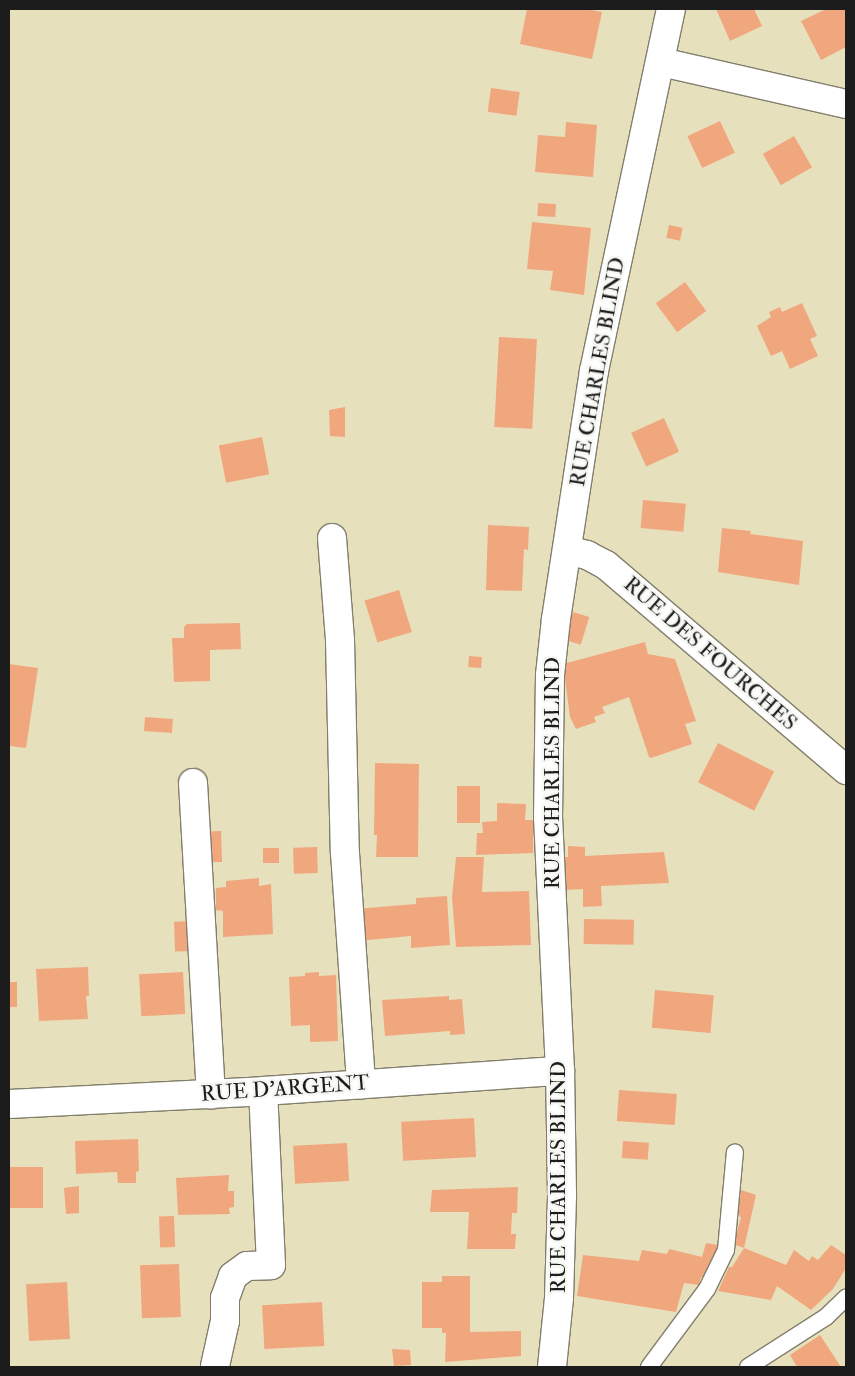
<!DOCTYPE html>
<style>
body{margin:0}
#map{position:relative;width:855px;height:1376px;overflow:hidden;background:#e7e0bd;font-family:"IM FELL Double Pica",serif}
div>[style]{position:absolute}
.building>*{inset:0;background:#f1a77e;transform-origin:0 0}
.roads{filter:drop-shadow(1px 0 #827e6c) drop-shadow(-1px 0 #827e6c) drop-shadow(0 1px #827e6c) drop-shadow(0 -1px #827e6c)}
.service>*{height:16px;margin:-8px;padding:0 8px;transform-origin:8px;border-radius:8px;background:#fff}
.minor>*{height:28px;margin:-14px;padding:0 14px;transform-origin:14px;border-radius:14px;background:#fff}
span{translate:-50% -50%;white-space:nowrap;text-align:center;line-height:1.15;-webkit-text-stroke:5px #f6f6f2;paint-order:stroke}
.street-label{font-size:21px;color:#1c1c1c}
.frame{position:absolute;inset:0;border:10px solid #1c1c1c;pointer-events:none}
</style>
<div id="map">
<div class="building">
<i style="clip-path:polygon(527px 9px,586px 9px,602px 12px,592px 59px,520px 44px)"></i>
<i style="clip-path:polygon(716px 9px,754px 9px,762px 26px,730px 41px)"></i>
<i style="clip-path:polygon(826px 9px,846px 9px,846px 47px,821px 60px,801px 21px)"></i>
<i style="left:491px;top:88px;width:29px;height:24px;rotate:8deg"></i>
<i style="left:720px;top:121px;width:35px;height:36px;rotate:65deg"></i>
<i style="clip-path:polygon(566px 122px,597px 125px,593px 177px,535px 172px,538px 135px,565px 137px)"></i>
<i style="left:794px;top:136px;width:36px;height:36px;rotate:60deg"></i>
<i style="left:538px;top:203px;width:18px;height:13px;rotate:3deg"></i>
<i style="clip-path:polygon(532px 222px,591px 228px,584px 295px,550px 290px,553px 271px,527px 269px)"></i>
<i style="left:669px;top:225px;width:14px;height:13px;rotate:12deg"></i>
<i style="left:685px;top:282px;width:36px;height:36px;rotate:54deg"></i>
<i style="clip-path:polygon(802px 303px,817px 336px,810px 339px,818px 356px,790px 369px,782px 351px,771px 356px,757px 326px,771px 317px,769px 312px,780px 307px,782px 312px)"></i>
<i style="left:499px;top:337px;width:38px;height:90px;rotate:3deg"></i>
<i style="clip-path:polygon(345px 407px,345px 437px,330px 436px,329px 410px)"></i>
<i style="left:664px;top:418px;width:37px;height:36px;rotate:66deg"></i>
<i style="left:262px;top:437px;width:38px;height:44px;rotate:79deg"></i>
<i style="left:643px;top:500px;width:43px;height:28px;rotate:5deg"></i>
<i style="clip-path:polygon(488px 525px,529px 527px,528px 550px,524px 549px,522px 591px,486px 590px)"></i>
<i style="clip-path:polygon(722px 528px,751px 531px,750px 534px,803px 541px,799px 585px,718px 572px)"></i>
<i style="left:399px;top:590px;width:44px;height:36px;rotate:73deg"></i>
<i style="left:573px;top:612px;width:17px;height:29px;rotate:17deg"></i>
<i style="clip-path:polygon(240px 623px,241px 649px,210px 650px,210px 681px,174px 682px,172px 638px,184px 638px,184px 627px,187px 624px)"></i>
<i style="clip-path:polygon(645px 642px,648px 654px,675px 659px,696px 721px,685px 724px,692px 744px,651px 758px,649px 757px,629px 697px,602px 707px,605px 713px,594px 717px,596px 722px,576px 729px,570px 717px,563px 664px)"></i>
<i style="left:469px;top:656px;width:13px;height:11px;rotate:4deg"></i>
<i style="clip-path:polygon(9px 664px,38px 668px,26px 748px,9px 746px)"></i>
<i style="left:145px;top:717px;width:28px;height:14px;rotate:4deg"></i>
<i style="left:718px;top:743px;width:63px;height:44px;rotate:27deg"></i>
<i style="clip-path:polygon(375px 763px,419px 764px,418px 857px,376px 857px,377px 835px,374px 835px)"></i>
<i style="left:457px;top:786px;width:23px;height:37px"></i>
<i style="clip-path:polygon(497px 803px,526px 804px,525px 820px,533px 820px,533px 853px,476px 855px,477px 833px,483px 833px,482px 822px,497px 821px)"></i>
<i style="left:221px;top:831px;width:31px;height:17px;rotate:88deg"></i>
<i style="clip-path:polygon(568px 846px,585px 847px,585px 856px,664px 852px,669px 883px,601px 886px,602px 906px,583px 907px,583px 889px,565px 890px,563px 857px,568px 857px)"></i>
<i style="left:317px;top:847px;width:26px;height:24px;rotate:88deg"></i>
<i style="left:279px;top:848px;width:15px;height:16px;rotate:90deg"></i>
<i style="clip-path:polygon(456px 857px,484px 857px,482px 892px,529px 891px,531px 945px,456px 947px,452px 897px)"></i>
<i style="clip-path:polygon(259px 878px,259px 886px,271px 884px,273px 934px,223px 937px,223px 911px,216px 910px,216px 888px,226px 887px,226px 881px)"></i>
<i style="clip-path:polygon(447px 896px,450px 945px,411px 948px,411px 936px,358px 941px,355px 909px,416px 904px,416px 898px)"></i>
<i style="left:584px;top:919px;width:50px;height:25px;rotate:1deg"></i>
<i style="left:192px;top:921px;width:30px;height:18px;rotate:88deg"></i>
<i style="clip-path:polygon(88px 967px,89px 996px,86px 996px,88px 1019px,39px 1021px,36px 969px)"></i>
<i style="left:183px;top:972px;width:42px;height:44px;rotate:87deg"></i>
<i style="clip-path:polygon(319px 972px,319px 976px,336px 975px,338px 1041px,310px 1042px,310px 1025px,291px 1026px,289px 977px,305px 976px,305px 973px)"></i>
<i style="left:9px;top:982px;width:8px;height:25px"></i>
<i style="left:655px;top:990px;width:59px;height:38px;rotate:5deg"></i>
<i style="clip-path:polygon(449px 996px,449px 1000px,462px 999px,465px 1034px,450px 1035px,450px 1031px,385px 1036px,382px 1000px)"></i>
<i style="left:619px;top:1090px;width:58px;height:31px;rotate:4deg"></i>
<i style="left:474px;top:1118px;width:39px;height:73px;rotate:87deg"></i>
<i style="clip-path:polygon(138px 1139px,139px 1171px,136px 1172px,136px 1183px,118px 1183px,117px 1172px,76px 1174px,75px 1141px)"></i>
<i style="left:623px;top:1141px;width:26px;height:17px;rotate:4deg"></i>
<i style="left:347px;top:1143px;width:38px;height:54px;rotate:87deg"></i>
<i style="left:9px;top:1167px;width:34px;height:41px"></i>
<i style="clip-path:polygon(229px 1175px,228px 1191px,234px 1191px,234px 1207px,229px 1208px,230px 1214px,178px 1215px,176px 1178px)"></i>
<i style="clip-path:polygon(79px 1186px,79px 1213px,66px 1214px,64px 1188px)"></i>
<i style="clip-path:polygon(518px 1187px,517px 1213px,512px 1213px,511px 1234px,516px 1234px,515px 1249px,467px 1249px,469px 1212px,430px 1212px,432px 1190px)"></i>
<i style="clip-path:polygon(741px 1190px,756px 1195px,744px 1248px,786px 1265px,794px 1250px,809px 1261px,812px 1256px,818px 1260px,831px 1245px,846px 1255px,846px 1268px,833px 1289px,811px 1310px,777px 1286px,771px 1300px,718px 1291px,729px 1267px,732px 1267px,744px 1248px,733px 1244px,741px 1218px,738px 1213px)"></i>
<i style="left:174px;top:1216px;width:31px;height:15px;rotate:88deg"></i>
<i style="clip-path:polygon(706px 1243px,718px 1245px,716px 1257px,706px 1278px,701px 1277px,699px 1285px,684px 1283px,676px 1312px,577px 1296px,583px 1255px,639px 1261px,642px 1250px,667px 1254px,669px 1249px,702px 1257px)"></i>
<i style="left:179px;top:1264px;width:53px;height:39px;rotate:88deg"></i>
<i style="clip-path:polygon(442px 1276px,470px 1276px,470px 1332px,521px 1331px,521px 1356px,445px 1362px,446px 1333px,442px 1333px,442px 1328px,422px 1328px,422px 1282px,442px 1282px)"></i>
<i style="left:67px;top:1282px;width:57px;height:41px;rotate:87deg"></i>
<i style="left:322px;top:1302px;width:44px;height:60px;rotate:87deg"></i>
<i style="clip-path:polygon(820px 1335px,841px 1367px,797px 1367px,790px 1355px)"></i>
<i style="clip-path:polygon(392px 1349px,410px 1350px,411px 1365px,394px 1366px)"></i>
</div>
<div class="roads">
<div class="service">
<i style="left:649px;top:1367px;width:97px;rotate:-53.4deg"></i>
<i style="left:707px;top:1289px;width:43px;rotate:-64deg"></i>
<i style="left:726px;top:1250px;width:98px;rotate:-84.8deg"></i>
<i style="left:748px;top:1367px;width:93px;rotate:-32.7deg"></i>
<i style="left:826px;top:1317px;width:28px;rotate:-44deg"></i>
</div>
<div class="minor">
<i style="left:661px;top:62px;width:190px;rotate:12.8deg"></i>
<i style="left:332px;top:538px;width:102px;rotate:85.5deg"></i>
<i style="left:340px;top:640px;width:213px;rotate:88.7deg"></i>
<i style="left:345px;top:853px;width:232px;rotate:86deg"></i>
<i style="left:567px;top:550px;width:21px;rotate:14deg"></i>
<i style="left:587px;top:555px;width:21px;rotate:28deg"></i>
<i style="left:606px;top:565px;width:316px;rotate:40.5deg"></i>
<i style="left:193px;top:783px;width:312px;rotate:86.7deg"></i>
<i style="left:9px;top:1104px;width:254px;rotate:-2.9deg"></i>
<i style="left:263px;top:1091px;width:298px;rotate:-3.9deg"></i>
<i style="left:215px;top:1366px;width:46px;rotate:-77.5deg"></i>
<i style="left:225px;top:1321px;width:23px;rotate:-90deg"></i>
<i style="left:225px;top:1298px;width:23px;rotate:-70deg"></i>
<i style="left:233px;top:1276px;width:17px;rotate:-36deg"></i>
<i style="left:247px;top:1266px;width:24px;rotate:-2deg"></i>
<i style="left:271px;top:1265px;width:174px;rotate:-92.6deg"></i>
<i style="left:552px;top:1367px;width:69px;rotate:-84.2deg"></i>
<i style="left:559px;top:1298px;width:104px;rotate:-88.3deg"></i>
<i style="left:562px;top:1194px;width:123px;rotate:-90.9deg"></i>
<i style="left:560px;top:1071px;width:253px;rotate:-92.7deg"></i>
<i style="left:548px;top:818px;width:143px;rotate:-89.2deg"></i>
<i style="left:550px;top:675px;width:56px;rotate:-83.9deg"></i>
<i style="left:556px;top:619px;width:251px;rotate:-81.3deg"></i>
<i style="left:594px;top:371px;width:370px;rotate:-78deg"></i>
</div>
</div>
<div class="street-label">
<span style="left:598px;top:372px;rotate:-80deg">RUE CHARLES BLIND</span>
<span style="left:710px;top:654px;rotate:41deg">RUE DES FOURCHES</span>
<span style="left:553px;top:773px;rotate:-90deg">RUE CHARLES BLIND</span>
<span style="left:285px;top:1089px;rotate:-4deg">RUE D'ARGENT</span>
<span style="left:559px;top:1177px;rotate:-90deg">RUE CHARLES BLIND</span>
</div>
<div class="frame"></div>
</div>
